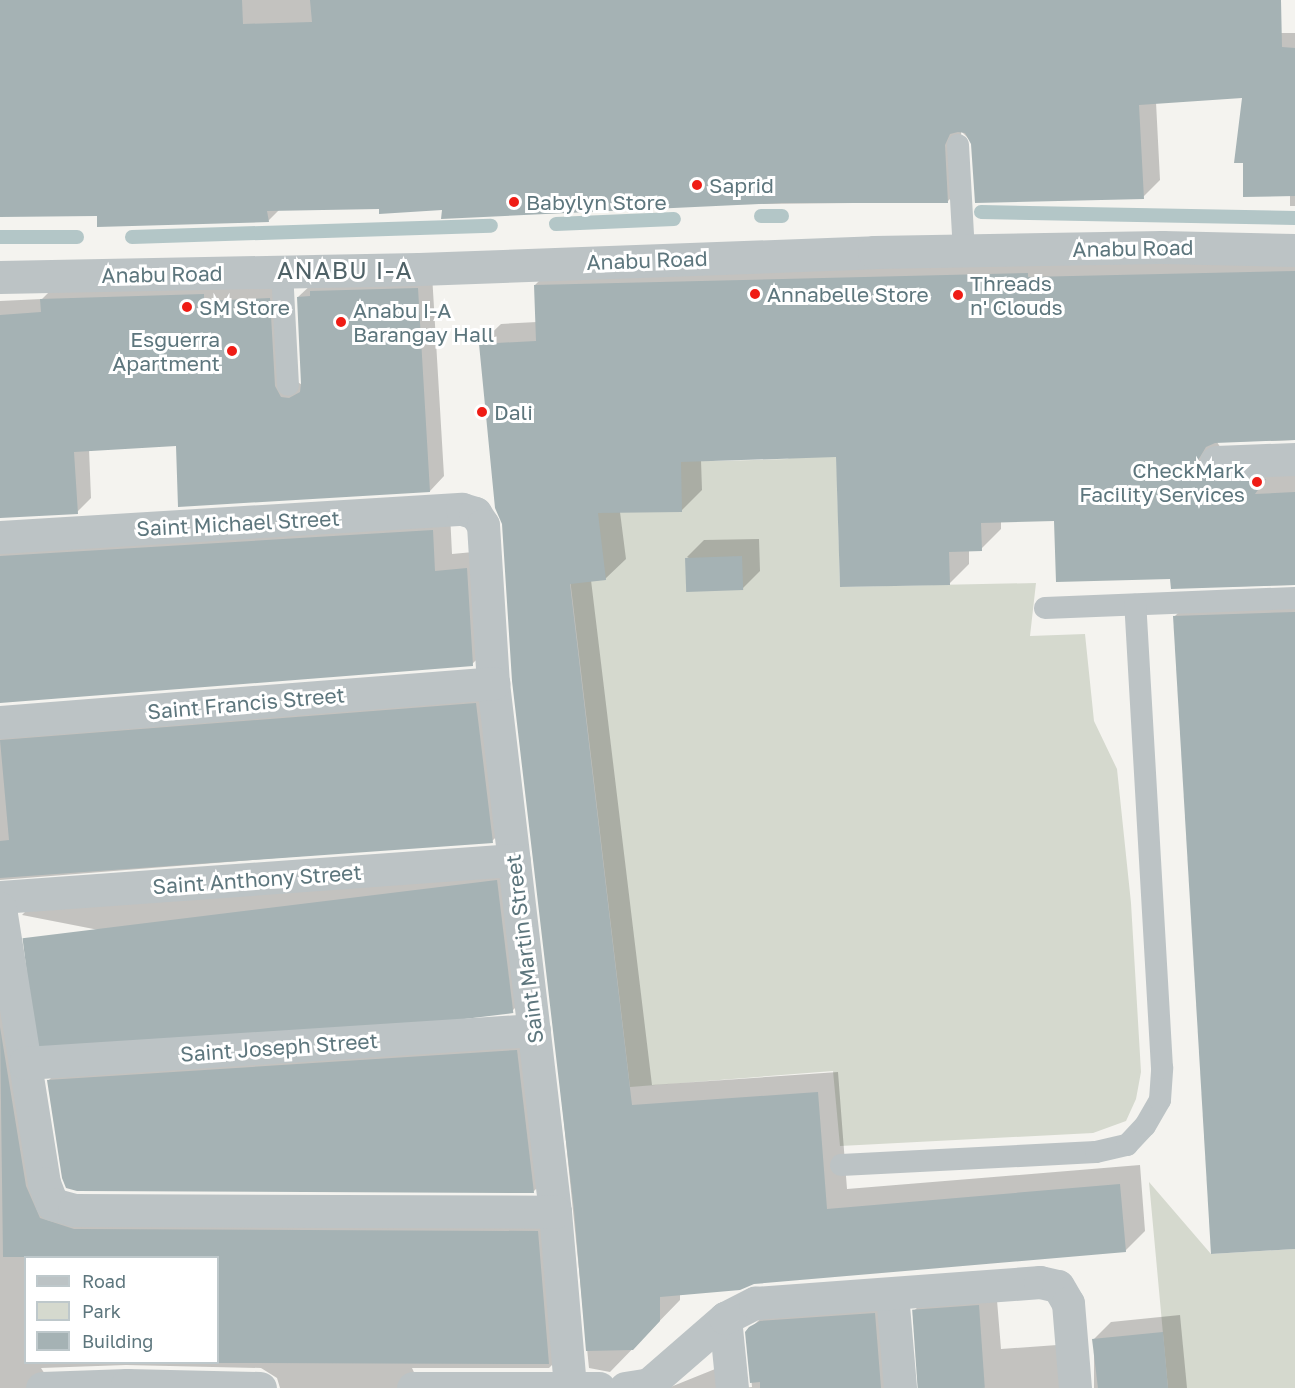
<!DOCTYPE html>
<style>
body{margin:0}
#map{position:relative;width:1295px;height:1388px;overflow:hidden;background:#f4f3ef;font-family:"Golos Text",sans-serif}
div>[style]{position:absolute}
.green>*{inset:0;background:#d5d9ce}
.shadow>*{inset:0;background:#0003}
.stream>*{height:14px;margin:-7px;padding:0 7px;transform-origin:7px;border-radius:7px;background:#b3c6c7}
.building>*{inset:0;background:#a5b2b4;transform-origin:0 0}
.service>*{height:22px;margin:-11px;padding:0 11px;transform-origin:11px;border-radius:11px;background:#bcc3c5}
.minor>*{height:33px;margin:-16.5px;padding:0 16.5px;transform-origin:16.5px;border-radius:16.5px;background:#bcc3c5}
.tertiary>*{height:33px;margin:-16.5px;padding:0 16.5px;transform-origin:16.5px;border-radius:16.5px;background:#bcc3c5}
.dots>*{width:16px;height:16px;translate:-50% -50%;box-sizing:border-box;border:3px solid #fff;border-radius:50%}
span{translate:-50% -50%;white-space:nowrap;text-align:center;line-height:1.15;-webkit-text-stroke:6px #fff;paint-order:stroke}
.poi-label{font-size:21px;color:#5d767d}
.left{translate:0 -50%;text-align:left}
.right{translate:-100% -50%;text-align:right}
.street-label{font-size:21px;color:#5d767d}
.quarter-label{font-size:24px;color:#4f6267;letter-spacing:1.5px}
.legend{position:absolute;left:24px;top:1256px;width:195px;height:108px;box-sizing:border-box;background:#fff;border:2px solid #bec8cb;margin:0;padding:8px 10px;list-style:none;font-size:18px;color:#5d767d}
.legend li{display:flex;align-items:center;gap:12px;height:30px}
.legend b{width:30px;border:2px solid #bec8cb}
</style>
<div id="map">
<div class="green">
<i style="clip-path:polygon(836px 437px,840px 587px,1036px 583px,1030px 636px,1085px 634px,1094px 721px,1117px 769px,1131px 903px,1141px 1072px,1136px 1099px,1126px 1121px,1093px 1133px,840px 1146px,833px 1071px,630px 1087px,565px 536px,671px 441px,715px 461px,787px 459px)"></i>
<i style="clip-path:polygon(1149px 1182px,1211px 1254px,1295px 1249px,1295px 1388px,1168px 1388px)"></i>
</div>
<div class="shadow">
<i style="clip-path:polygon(0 0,1262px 0,1264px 33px,1295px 33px,1295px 206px,1290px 206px,1290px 195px,1244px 96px,1156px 102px,1160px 180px,1143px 197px,973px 143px,961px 131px,964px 185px,947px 202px,280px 209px,268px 221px,99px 214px,0 216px)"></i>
<i style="clip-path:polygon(1295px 252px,1295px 440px,1217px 442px,1227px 458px,1295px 459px,1295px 585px,1172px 588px,1172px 578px,1056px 519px,1001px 521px,1001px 529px,981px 549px,969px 549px,969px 564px,949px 584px,838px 455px,701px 460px,702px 490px,681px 511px,620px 512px,626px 559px,605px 579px,591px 580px,652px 1085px,838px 1072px,847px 1189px,1140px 1165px,1145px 1231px,1125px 1251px,753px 1283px,680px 1294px,680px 1300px,610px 1372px,589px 1368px,503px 523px,480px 344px,501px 324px,537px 322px,535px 285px,555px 265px)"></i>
<i style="clip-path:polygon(432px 274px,444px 476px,430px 491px,177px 444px,89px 449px,91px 498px,77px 512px,0 517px,0 301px,42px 299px,56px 285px,284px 284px,291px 379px,303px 385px,298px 297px,313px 283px)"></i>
<i style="clip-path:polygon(450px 513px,452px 554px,484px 551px,490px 647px,472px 664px,0 702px,0 535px)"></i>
<i style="clip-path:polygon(759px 539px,760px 571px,742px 589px,687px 557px,704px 540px)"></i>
<i style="clip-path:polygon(1295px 593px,1295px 1247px,1174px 617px,1194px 597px)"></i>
<i style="clip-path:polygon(494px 686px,510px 824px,492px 841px,0 880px,0 714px)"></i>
<i style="clip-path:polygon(514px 863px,529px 994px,512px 1011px,22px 915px,39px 898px)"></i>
<i style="clip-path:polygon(evenodd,0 902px,57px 1201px,555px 1214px,567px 1350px,549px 1368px,412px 1368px,421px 1387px,425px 1388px,280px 1388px,277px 1378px,261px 1368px,126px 1365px,41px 1368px,54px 1388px,0 1388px,0 902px,26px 1258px,218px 1258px,218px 1362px,26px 1362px,26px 1258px)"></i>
<i style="clip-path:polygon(531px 1037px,547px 1178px,533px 1192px,48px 1081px,62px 1067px)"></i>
<i style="clip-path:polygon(996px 1288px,1001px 1349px,1071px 1344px,1091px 1388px,920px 1388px,914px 1311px,931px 1293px)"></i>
<i style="clip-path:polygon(892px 1296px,911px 1388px,668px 1388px,730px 1363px,742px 1388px,752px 1387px,747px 1332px,765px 1314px)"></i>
<i style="clip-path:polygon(1180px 1315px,1187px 1388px,1094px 1388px,1094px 1339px,1111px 1322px)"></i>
</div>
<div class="stream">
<i style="left:981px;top:212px;width:314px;rotate:1.1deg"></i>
<i style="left:761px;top:216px;width:21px"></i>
<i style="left:556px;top:224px;width:118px;rotate:-2.4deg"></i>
<i style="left:0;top:237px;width:77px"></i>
<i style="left:132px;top:237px;width:359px;rotate:-1.8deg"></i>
</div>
<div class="building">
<i style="clip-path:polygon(0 0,242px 0,243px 24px,312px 22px,310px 0,1281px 0,1282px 47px,1295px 48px,1295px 196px,1243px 197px,1243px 163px,1234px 163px,1242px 98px,1139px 105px,1144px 199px,975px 203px,971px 144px,965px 133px,958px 132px,950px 134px,945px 145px,948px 203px,782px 203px,441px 219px,442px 210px,379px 214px,379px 209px,267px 211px,269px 222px,97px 227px,97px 216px,0 217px)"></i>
<i style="clip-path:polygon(1295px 271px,1295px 440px,1215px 443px,1206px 447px,1197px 462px,1208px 479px,1266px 479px,1255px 494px,1295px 492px,1295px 585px,1171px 589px,1170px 579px,1056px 582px,1054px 521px,981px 523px,982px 551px,949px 552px,950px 585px,840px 587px,836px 457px,681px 462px,682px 512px,598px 513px,606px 580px,570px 584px,632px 1105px,818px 1092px,827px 1209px,1120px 1184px,1126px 1252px,754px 1284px,740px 1290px,660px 1297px,660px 1321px,633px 1350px,586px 1351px,574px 1210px,512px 681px,502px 524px,495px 508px,479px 344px,536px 341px,534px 285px,1028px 273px,1028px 277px)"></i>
<i style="clip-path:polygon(418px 288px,430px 492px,178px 507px,176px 446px,74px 452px,78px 514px,0 518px,0 315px,41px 312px,40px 299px,204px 294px,204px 301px,270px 298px,275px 386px,281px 397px,289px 398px,300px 392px,301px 384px,297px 297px,310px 296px,310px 291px)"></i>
<i style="clip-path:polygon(433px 530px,435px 571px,467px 568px,473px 666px,0 703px,0 556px)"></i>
<i style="left:742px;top:556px;width:34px;height:57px;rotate:88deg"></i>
<i style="clip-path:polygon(1295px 612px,1295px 1249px,1211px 1254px,1173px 616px)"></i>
<i style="clip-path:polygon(476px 703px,493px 843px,0 878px,0 841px,9px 840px,0 740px)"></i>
<i style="left:497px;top:880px;width:134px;height:478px;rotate:83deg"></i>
<i style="clip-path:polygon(0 1027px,26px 1186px,40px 1218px,74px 1229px,538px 1231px,549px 1364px,218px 1363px,218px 1257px,3px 1257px)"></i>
<i style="clip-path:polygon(517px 1050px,534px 1193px,77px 1191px,66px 1188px,62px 1178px,47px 1080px)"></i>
<i style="left:979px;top:1305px;width:83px;height:67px;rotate:86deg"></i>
<i style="clip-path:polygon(875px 1313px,881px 1388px,760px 1388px,760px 1382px,750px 1383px,745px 1332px,749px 1327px,760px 1321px)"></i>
<i style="clip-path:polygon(1163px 1332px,1168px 1388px,1098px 1388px,1092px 1339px)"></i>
</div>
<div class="service">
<i style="left:958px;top:145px;width:107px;rotate:86.8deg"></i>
<i style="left:282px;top:271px;width:114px;rotate:87deg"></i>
<i style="left:1045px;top:608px;width:250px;rotate:-2.3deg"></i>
<i style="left:841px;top:1165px;width:255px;rotate:-2.9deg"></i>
<i style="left:1096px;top:1152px;width:32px;rotate:-13deg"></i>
<i style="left:1127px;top:1145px;width:26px;rotate:-47deg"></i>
<i style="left:1145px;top:1126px;width:30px;rotate:-60deg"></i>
<i style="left:1160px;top:1100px;width:32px;rotate:-86deg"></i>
<i style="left:1162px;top:1068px;width:464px;rotate:-93.3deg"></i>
</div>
<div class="minor">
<i style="left:1216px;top:462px;width:79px;rotate:-2.2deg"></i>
<i style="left:0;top:537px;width:463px;rotate:-3.5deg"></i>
<i style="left:462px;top:509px;width:14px;rotate:17deg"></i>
<i style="left:475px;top:513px;width:14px;rotate:56deg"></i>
<i style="left:483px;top:525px;width:158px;rotate:86.4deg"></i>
<i style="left:493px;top:683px;width:533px;rotate:83.32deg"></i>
<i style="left:555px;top:1212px;width:177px;rotate:85.1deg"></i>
<i style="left:0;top:722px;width:495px;rotate:-4.5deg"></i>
<i style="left:0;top:897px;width:515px;rotate:-4.12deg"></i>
<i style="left:0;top:908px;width:278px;rotate:80.9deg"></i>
<i style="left:44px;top:1183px;width:22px;rotate:69deg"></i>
<i style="left:52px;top:1204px;width:23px;rotate:15deg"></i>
<i style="left:74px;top:1210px;width:481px;rotate:0.2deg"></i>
<i style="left:25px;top:1063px;width:510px;rotate:-3.71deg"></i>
<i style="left:892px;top:1294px;width:94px;rotate:85.1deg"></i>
<i style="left:725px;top:1318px;width:70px;rotate:84.3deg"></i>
<i style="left:42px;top:1388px;width:85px;rotate:-2deg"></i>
<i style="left:127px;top:1385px;width:133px;rotate:1.3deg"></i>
<i style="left:413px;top:1388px;width:186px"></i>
<i style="left:625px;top:1388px;width:24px;rotate:-9deg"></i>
<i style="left:649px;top:1384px;width:101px;rotate:-41deg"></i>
<i style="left:725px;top:1318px;width:34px;rotate:-27deg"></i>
<i style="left:755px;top:1303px;width:286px;rotate:-4.2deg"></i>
<i style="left:1040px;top:1282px;width:18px;rotate:13deg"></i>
<i style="left:1058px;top:1286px;width:20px;rotate:60deg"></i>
<i style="left:1068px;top:1303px;width:85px;rotate:85.3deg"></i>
</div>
<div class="tertiary">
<i style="left:0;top:277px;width:419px;rotate:-1.1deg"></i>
<i style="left:419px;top:269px;width:455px;rotate:-2.1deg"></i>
<i style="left:874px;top:252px;width:288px;rotate:-1deg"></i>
<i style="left:1162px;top:247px;width:133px;rotate:1.3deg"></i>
</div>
<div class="dots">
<i style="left:697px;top:185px;background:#ef1c15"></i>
<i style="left:514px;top:202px;background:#ef1c15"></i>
<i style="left:755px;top:294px;background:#ef1c15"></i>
<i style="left:958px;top:295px;background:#ef1c15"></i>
<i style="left:187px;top:307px;background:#ef1c15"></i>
<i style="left:341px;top:322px;background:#ef1c15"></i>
<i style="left:232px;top:351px;background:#ef1c15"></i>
<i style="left:482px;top:412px;background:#ef1c15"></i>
<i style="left:1257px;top:482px;background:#ef1c15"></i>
</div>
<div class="poi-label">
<span class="left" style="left:709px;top:185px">Saprid</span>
<span class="left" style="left:526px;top:202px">Babylyn Store</span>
<span class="left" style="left:970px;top:295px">Threads<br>n' Clouds</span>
<span class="left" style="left:767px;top:294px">Annabelle Store</span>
<span class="left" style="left:199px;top:307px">SM Store</span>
<span class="left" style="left:353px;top:322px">Anabu I-A<br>Barangay Hall</span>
<span class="right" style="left:220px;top:351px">Esguerra<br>Apartment</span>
<span class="left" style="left:494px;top:412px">Dali</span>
<span class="right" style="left:1245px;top:482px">CheckMark<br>Facility Services</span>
</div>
<div class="street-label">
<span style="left:1133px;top:248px;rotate:-1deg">Anabu Road</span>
<span style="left:647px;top:260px;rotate:-2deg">Anabu Road</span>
<span style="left:162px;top:274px;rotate:-1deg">Anabu Road</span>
<span style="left:238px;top:523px;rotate:-3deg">Saint Michael Street</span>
<span style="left:246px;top:703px;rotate:-5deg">Saint Francis Street</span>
<span style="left:257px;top:879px;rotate:-4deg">Saint Anthony Street</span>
<span style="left:524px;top:949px;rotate:-97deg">Saint Martin Street</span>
<span style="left:279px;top:1047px;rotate:-4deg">Saint Joseph Street</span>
</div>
<div class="quarter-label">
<span style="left:345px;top:270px">ANABU I-A</span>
</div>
<ul class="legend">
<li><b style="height:8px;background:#bcc3c5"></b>Road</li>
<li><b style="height:16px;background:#d5d9ce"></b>Park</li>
<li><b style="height:16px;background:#a5b2b4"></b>Building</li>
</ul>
</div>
